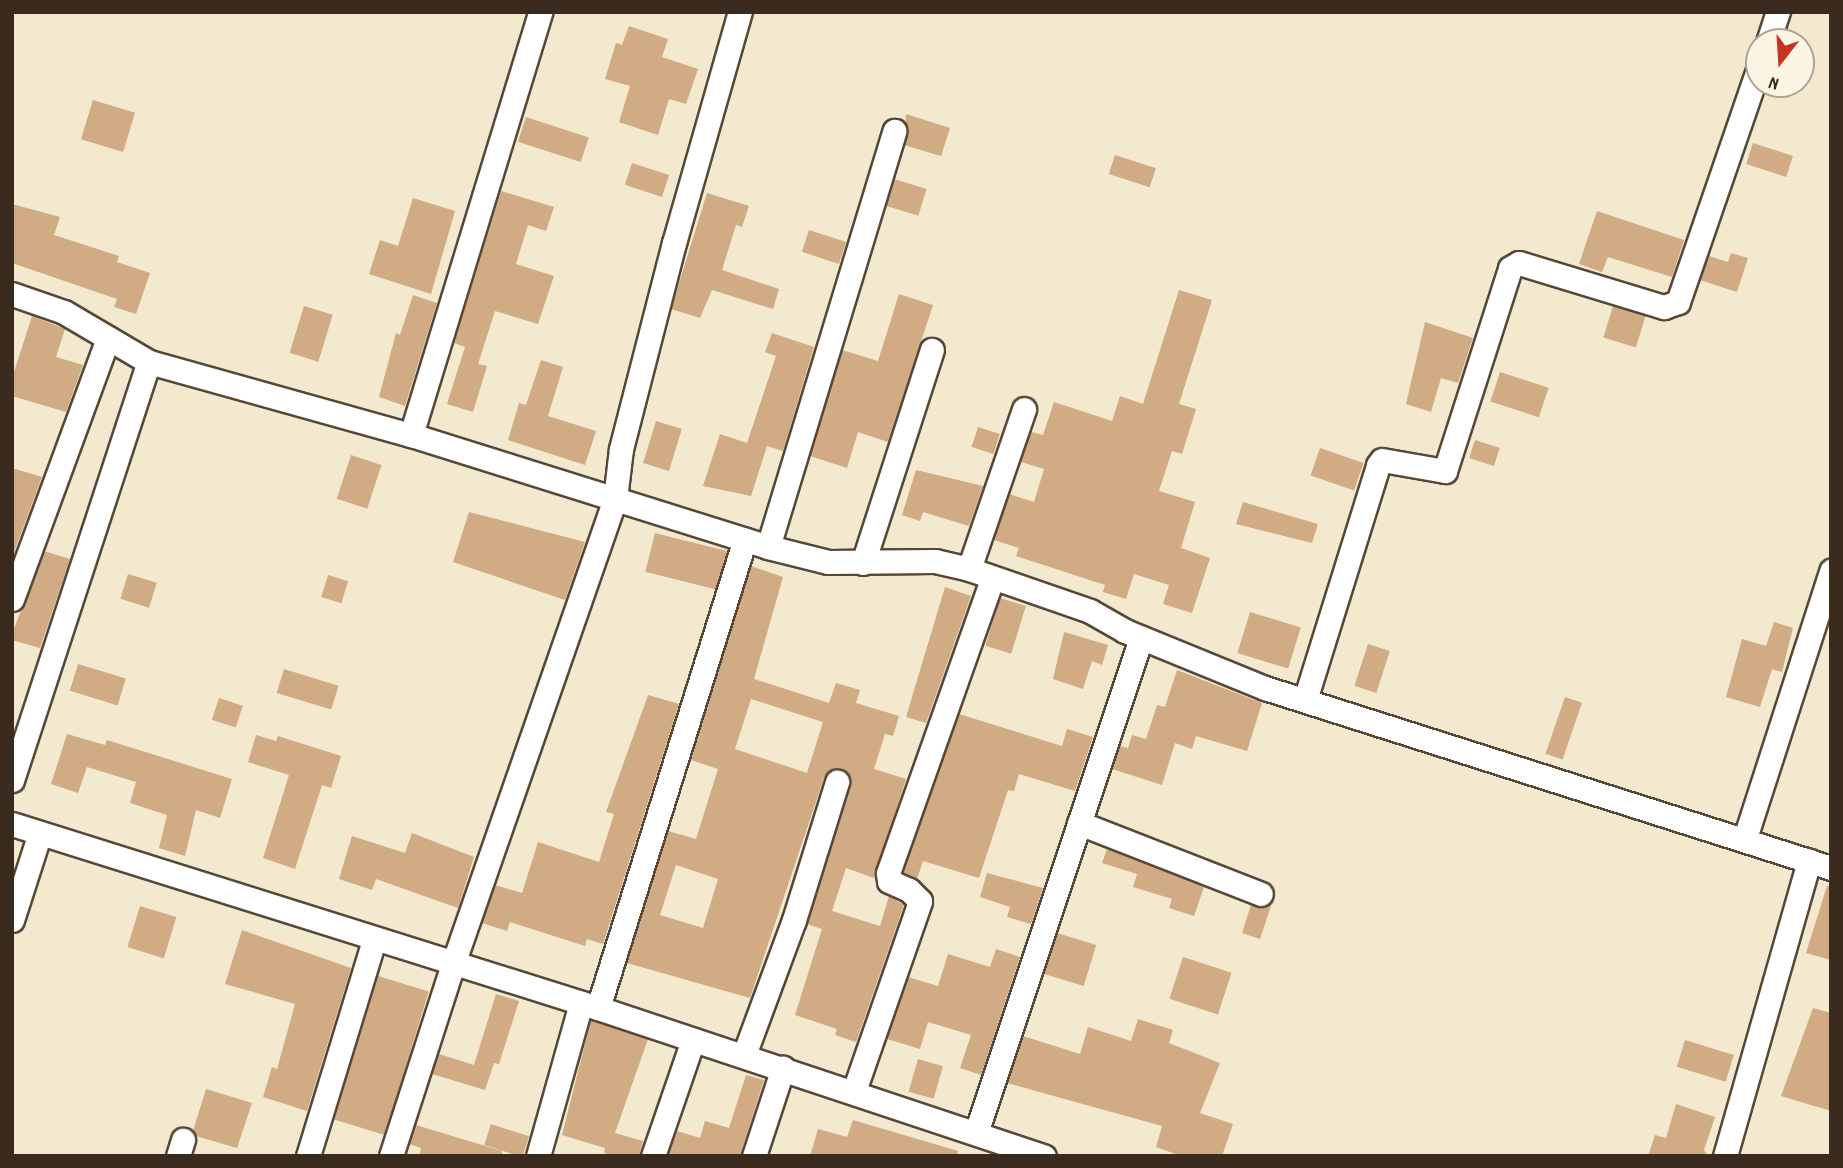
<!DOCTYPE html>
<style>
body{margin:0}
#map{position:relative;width:1843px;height:1168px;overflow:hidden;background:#f2e9cf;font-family:Dekko,sans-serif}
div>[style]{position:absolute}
.building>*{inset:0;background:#d0ab84;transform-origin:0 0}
.roads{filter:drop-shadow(2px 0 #564739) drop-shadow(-2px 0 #564739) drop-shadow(0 2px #564739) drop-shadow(0 -2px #564739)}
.street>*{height:23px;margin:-11.5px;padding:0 11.5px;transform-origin:11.5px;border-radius:11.5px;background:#fff}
span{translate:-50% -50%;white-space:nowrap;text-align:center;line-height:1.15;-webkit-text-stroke:5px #fcf5e5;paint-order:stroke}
.frame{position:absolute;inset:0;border:14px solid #3b2a1e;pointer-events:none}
.north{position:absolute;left:1745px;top:28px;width:70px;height:70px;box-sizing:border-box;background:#fcf5e5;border:2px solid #afa495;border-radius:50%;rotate:197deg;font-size:19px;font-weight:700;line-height:28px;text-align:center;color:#3b2a1e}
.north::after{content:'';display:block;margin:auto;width:24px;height:32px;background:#c8321e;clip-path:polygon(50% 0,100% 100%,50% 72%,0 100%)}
</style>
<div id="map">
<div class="building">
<i style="clip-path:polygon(629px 26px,668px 39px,662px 57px,698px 69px,686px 104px,669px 99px,658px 135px,619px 122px,630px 86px,605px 79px,616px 43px,622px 45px)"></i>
<i style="left:93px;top:100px;width:44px;height:41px;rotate:17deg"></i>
<i style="clip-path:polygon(906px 114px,950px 128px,941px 156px,904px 145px)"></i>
<i style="left:526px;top:117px;width:66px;height:26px;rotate:18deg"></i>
<i style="left:1753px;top:143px;width:42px;height:22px;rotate:18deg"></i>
<i style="left:1115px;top:155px;width:43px;height:20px;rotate:18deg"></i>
<i style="left:632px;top:163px;width:39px;height:23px;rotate:18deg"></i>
<i style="left:894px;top:179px;width:34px;height:28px;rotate:17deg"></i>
<i style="clip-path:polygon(501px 191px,554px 207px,546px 231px,528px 225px,516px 264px,554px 276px,538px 324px,495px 311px,478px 364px,487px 366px,473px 412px,447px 404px,465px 347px,454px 343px)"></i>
<i style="clip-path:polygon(707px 193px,749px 206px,742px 227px,736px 225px,722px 270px,779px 289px,773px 309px,712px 290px,700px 318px,671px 309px)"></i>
<i style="clip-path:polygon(413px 198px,455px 211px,431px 294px,369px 274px,380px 240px,398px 246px)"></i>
<i style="clip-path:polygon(12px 204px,60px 217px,54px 235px,119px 256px,117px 262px,150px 273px,136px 314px,114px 307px,117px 299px,12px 263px)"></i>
<i style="clip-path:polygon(1597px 211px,1684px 240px,1672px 277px,1608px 257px,1602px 272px,1579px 264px)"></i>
<i style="left:809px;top:230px;width:39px;height:23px;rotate:18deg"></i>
<i style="clip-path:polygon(1731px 253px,1748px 258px,1737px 292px,1700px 280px,1709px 256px,1728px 262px)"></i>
<i style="clip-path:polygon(1179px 290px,1212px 300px,1179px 404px,1196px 409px,1182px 454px,1172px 451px,1159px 491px,1195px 502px,1181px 548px,1210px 558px,1192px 613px,1163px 604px,1169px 585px,1134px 574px,1126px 599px,1103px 592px,1105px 585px,1016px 556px,1019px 548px,994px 540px,1009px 494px,1034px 502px,1044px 469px,1021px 462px,1031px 432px,1043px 435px,1054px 402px,1112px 421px,1120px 396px,1143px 404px)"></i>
<i style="clip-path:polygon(899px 294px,933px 305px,888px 442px,858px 432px,847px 468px,810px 456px,842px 350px,878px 361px)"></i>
<i style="clip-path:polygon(413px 295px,437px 303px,405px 406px,379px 397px,396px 333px,400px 335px)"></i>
<i style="left:304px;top:306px;width:30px;height:49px;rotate:17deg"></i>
<i style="left:1613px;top:306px;width:34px;height:33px;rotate:17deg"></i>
<i style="clip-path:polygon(32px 316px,65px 329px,56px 357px,83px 365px,66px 412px,12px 396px,12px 378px)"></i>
<i style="clip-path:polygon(1425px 322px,1473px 338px,1458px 383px,1441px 378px,1431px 412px,1406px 404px)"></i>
<i style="clip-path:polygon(772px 333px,814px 347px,783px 451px,767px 446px,751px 496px,703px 486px,720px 434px,747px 443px,776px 356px,765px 352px)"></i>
<i style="clip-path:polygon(541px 360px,563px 367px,548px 416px,596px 431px,585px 465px,508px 440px,519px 403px,526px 405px)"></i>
<i style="left:1500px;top:372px;width:51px;height:31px;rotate:18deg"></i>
<i style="left:656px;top:421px;width:27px;height:44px;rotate:17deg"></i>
<i style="left:978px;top:427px;width:23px;height:21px;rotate:18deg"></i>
<i style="left:1475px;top:440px;width:26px;height:19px;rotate:18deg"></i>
<i style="left:1320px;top:448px;width:46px;height:29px;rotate:19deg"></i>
<i style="left:351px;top:455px;width:32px;height:46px;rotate:18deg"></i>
<i style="clip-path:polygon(12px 468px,42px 477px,12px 558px)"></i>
<i style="clip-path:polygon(916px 470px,983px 486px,969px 526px,923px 512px,920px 521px,902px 515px)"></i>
<i style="clip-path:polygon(1243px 502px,1318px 524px,1312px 543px,1236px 524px)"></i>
<i style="clip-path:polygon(469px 512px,585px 542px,565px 600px,453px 562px)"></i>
<i style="left:655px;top:533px;width:74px;height:40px;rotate:14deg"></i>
<i style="clip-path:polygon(44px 551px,70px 559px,40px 648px,12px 640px,12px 634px)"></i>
<i style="clip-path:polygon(evenodd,751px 566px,783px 577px,754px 679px,829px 703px,836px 683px,860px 690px,856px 703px,899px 716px,893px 736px,885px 734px,874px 769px,906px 779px,874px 878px,846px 868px,832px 911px,880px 926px,889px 896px,904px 905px,856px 1042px,835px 1035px,837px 1029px,795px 1015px,822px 929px,807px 924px,850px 786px,850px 778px,842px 769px,833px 769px,824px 778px,750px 998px,627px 963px,668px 831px,696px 839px,718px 769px,691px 760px,751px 566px,751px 699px,823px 722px,807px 773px,735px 749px,751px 699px,751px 566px,676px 865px,718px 879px,703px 928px,660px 915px,676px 865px)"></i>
<i style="left:128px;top:574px;width:30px;height:26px;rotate:17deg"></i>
<i style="left:328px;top:575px;width:21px;height:23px;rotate:17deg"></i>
<i style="clip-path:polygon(945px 587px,971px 596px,926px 723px,906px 717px)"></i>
<i style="left:1000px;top:598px;width:27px;height:50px;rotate:17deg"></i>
<i style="left:1250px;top:612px;width:53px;height:43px;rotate:17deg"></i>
<i style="clip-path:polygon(1774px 622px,1793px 628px,1782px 672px,1772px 669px,1760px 707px,1726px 697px,1742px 639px,1766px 646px)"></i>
<i style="clip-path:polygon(1064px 632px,1108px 645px,1102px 665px,1092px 661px,1083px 689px,1053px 679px)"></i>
<i style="left:1368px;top:644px;width:23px;height:44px;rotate:18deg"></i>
<i style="left:78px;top:664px;width:50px;height:28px;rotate:17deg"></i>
<i style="left:284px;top:669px;width:57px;height:25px;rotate:17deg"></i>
<i style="clip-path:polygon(1177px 670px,1262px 703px,1247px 751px,1196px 736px,1192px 749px,1175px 743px,1162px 785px,1112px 769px,1120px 746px,1128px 748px,1132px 735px,1146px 739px,1157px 705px,1165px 707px)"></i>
<i style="clip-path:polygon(648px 695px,679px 704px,603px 944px,587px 939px,585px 946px,510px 922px,507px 931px,482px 923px,495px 885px,522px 893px,538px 842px,599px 862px,614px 814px,606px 812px)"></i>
<i style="left:1565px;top:697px;width:18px;height:60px;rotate:19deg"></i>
<i style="left:219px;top:698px;width:25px;height:23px;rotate:18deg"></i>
<i style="clip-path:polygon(959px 714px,1062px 746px,1067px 729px,1093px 737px,1075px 791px,1019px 774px,1014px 791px,1008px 790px,979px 878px,923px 861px,917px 879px,903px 872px)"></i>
<i style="clip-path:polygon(67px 734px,105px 745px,107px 740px,232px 779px,220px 818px,196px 810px,185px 856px,159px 848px,167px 815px,130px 803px,136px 782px,87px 767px,78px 793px,51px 784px)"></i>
<i style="clip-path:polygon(256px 735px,276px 741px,278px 736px,341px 756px,331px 788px,322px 785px,295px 869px,263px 858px,289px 775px,248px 762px)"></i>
<i style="clip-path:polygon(412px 833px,474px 857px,458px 908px,376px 879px,372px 890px,339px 879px,352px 836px,405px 853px)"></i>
<i style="clip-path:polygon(1107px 849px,1204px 887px,1194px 916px,1169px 908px,1172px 899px,1133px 887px,1137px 874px,1102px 863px)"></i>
<i style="clip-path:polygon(987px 873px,1043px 888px,1031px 924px,1007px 917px,1010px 907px,980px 897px)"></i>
<i style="clip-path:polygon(1827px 886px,1831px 887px,1831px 960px,1806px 953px)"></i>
<i style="clip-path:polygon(1272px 903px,1260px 939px,1242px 933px,1251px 905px,1262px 908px)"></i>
<i style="left:140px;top:906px;width:38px;height:43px;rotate:17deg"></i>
<i style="clip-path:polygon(242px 930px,351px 968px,307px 1111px,263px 1097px,272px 1067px,277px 1069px,295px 1004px,225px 984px)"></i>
<i style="left:1057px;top:933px;width:41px;height:43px;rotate:17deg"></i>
<i style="clip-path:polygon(996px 949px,1020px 957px,981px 1075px,960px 1068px,971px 1035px,928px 1022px,920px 1049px,887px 1039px,908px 977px,938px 986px,948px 954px,990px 967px)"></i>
<i style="left:1183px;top:957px;width:51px;height:44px;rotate:18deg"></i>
<i style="left:378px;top:976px;width:53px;height:150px;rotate:17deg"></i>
<i style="clip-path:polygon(496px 994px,519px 1001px,499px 1064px,494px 1063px,485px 1090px,432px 1074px,439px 1054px,474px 1065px)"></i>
<i style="clip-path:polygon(1813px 1008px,1831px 1013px,1831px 1111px,1781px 1096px)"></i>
<i style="clip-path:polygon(1138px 1019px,1173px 1030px,1169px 1043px,1220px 1063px,1200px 1113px,1233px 1124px,1222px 1156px,1181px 1156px,1156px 1147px,1162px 1126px,1007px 1083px,1023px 1036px,1080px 1054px,1088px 1027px,1131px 1041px)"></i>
<i style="clip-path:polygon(591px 1020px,648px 1039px,615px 1133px,643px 1141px,639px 1156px,613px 1156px,604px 1153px,605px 1148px,562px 1135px)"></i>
<i style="left:1685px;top:1040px;width:51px;height:28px;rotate:17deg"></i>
<i style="left:918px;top:1059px;width:26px;height:34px;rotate:16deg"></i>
<i style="clip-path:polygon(746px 1075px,764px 1080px,740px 1156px,668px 1156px,677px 1131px,700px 1138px,705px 1121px,729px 1128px)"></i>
<i style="clip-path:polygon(206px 1089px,252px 1103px,237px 1148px,196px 1136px,193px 1131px)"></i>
<i style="clip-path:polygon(1676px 1104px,1715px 1117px,1704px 1150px,1708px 1156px,1648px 1156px,1655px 1135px,1666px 1138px)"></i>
<i style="clip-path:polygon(853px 1120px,958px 1151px,957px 1156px,810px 1156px,818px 1129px,847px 1137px)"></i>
<i style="left:491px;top:1124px;width:40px;height:22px;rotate:18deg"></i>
<i style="clip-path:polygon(416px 1125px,502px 1151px,502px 1156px,419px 1156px,421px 1148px,409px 1144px)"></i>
</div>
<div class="roads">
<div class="street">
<i style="left:1768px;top:42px;width:32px;rotate:-72deg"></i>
<i style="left:12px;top:294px;width:55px;rotate:19.1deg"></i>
<i style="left:64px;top:312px;width:99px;rotate:30.5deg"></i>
<i style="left:149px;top:362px;width:272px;rotate:15.6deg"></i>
<i style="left:411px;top:435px;width:374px;rotate:17.4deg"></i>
<i style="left:768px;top:547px;width:62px;rotate:14deg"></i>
<i style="left:828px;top:562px;width:107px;rotate:-0.5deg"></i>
<i style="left:935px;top:561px;width:35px;rotate:13deg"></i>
<i style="left:969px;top:569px;width:128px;rotate:19.1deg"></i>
<i style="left:1090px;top:611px;width:40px;rotate:29.7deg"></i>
<i style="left:1125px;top:631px;width:151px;rotate:22.2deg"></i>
<i style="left:1265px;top:688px;width:594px;rotate:17.64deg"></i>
<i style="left:411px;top:435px;width:442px;rotate:-73deg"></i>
<i style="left:768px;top:547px;width:435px;rotate:-73.1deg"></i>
<i style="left:863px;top:563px;width:224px;rotate:-72.1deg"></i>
<i style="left:969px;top:569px;width:169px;rotate:-71deg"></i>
<i style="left:12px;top:599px;width:278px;rotate:-69.8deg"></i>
<i style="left:1305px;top:700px;width:246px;rotate:-72.7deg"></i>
<i style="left:1378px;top:465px;width:6px;rotate:-51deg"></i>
<i style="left:1382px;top:460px;width:64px;rotate:9.9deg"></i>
<i style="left:1445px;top:471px;width:213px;rotate:-72.2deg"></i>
<i style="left:1510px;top:268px;width:10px;rotate:-29deg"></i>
<i style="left:1519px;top:263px;width:152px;rotate:16.9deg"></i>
<i style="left:1664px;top:307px;width:15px;rotate:-20deg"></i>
<i style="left:1678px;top:302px;width:249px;rotate:-71deg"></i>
<i style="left:12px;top:780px;width:440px;rotate:-71.9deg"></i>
<i style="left:1079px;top:823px;width:195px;rotate:21.3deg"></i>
<i style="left:12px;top:824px;width:614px;rotate:17.43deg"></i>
<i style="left:598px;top:1008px;width:470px;rotate:18.4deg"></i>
<i style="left:1745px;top:838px;width:281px;rotate:-72.1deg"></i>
<i style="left:12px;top:920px;width:91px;rotate:-72.2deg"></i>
<i style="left:598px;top:1008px;width:491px;rotate:-72.6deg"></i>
<i style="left:744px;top:1055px;width:144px;rotate:-69.7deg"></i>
<i style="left:794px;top:920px;width:145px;rotate:-72.7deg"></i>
<i style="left:854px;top:1091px;width:201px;rotate:-70.8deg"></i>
<i style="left:920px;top:901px;width:16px;rotate:-135deg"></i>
<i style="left:909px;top:890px;width:22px;rotate:-156deg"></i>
<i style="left:889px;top:881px;width:8px;rotate:-97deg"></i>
<i style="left:888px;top:873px;width:312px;rotate:-70.5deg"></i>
<i style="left:976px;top:1133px;width:522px;rotate:-71.57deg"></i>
<i style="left:178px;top:1156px;width:17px;rotate:-73deg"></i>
<i style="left:308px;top:1156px;width:226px;rotate:-73deg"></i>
<i style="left:391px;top:1156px;width:202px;rotate:-72.1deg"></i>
<i style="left:453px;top:964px;width:492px;rotate:-70.8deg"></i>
<i style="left:615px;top:499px;width:50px;rotate:-83.2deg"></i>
<i style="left:621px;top:449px;width:213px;rotate:-75.6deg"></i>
<i style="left:674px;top:243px;width:240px;rotate:-74.1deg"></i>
<i style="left:538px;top:1156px;width:159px;rotate:-74.3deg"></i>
<i style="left:653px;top:1156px;width:123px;rotate:-71deg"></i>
<i style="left:754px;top:1156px;width:93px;rotate:-71.8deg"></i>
<i style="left:1725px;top:1156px;width:307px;rotate:-74.1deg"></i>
</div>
</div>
<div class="frame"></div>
<div class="north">N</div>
</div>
